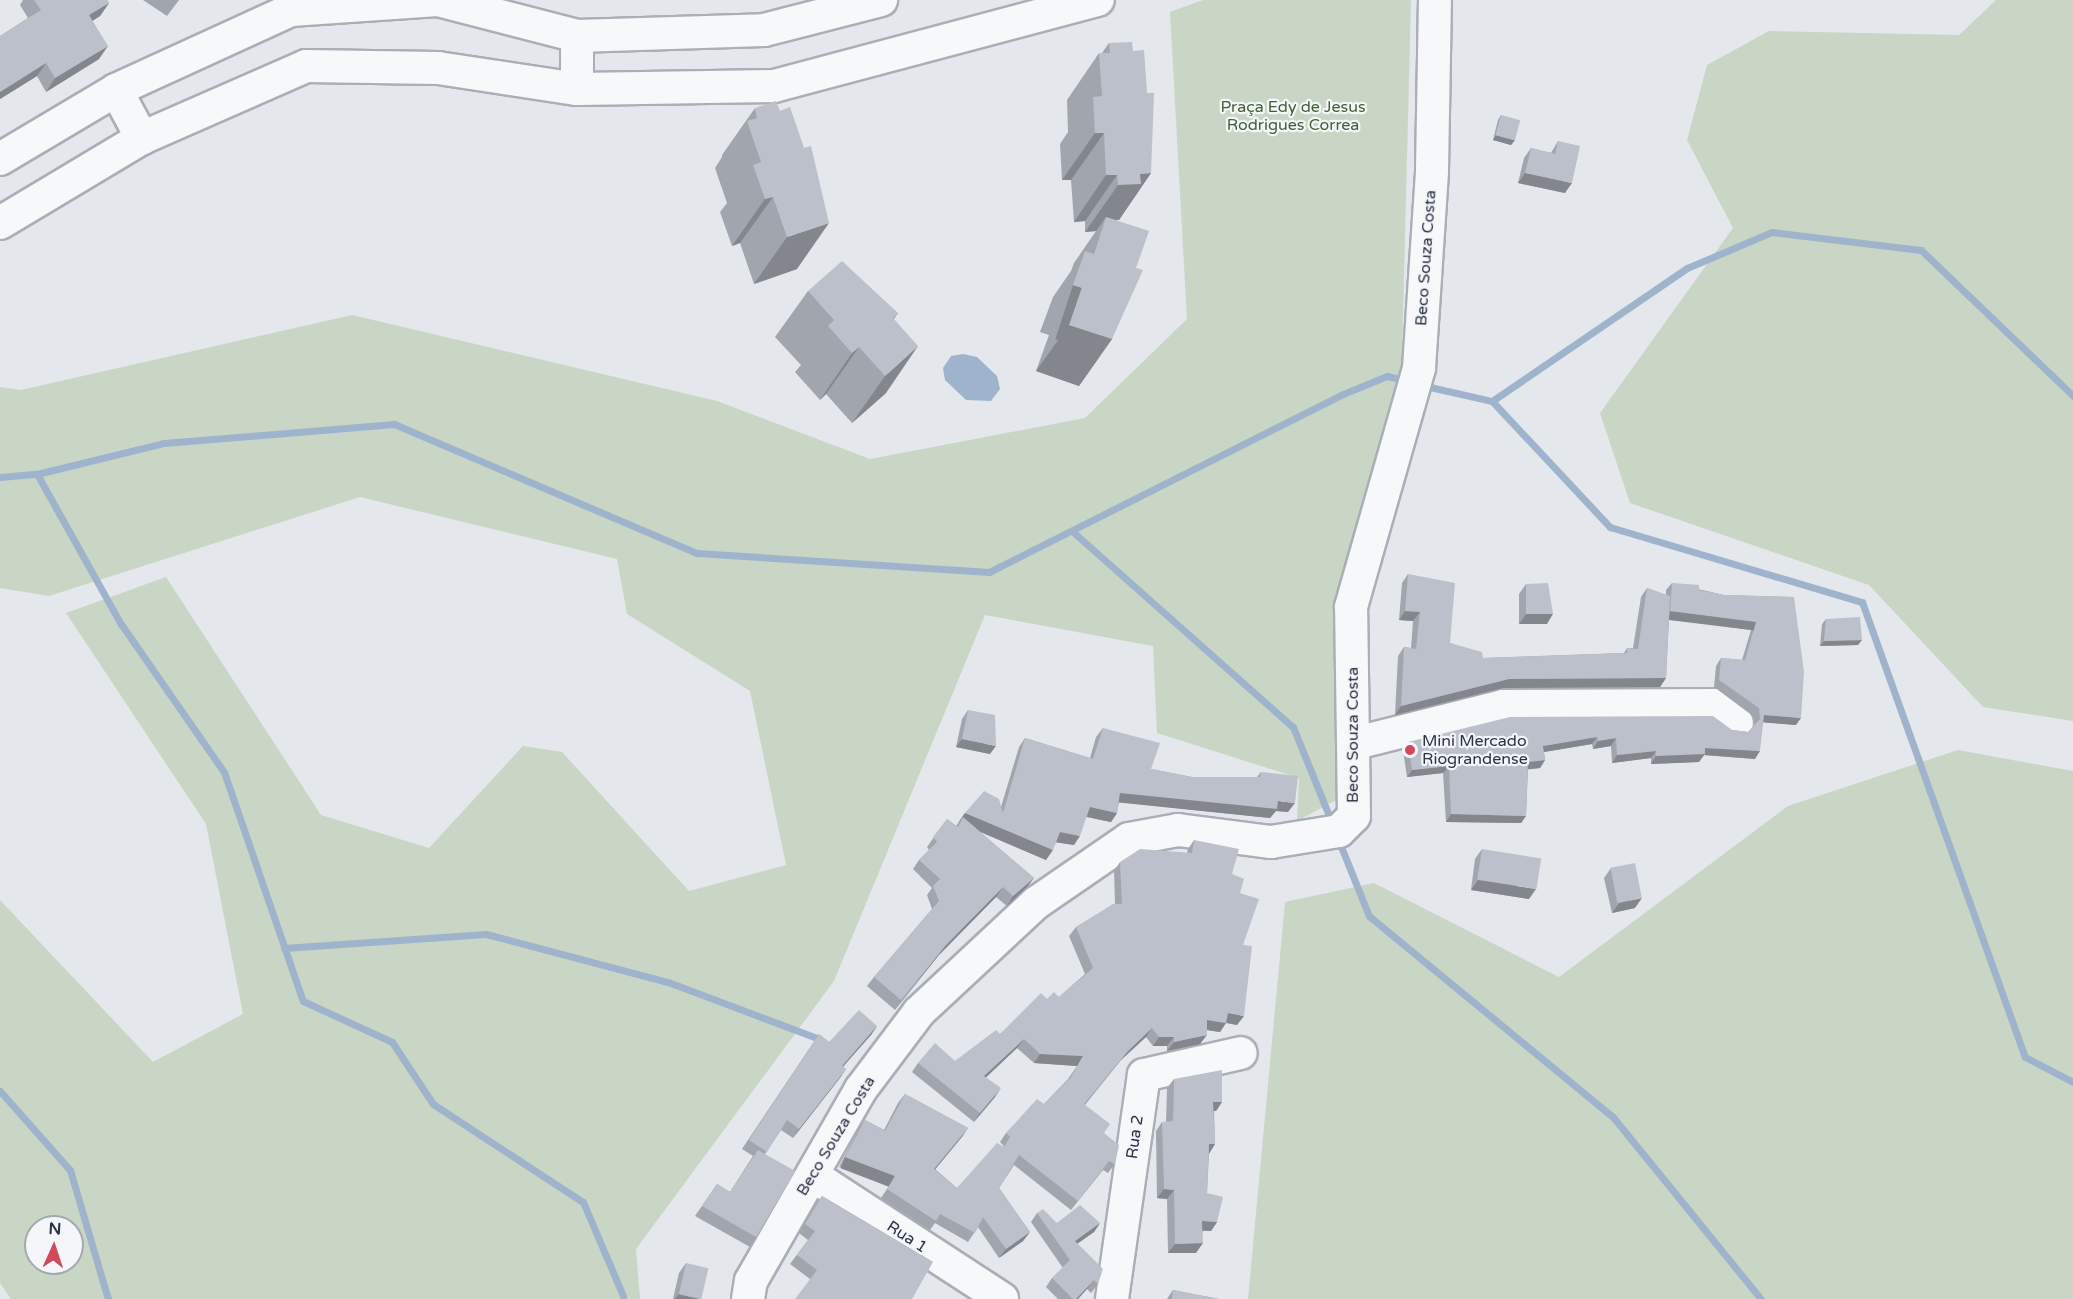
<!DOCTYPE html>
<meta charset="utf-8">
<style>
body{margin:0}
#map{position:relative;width:2073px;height:1299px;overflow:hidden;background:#e4e7ec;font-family:"Varela Round",sans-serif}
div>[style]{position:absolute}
.green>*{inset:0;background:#c9d6c5}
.water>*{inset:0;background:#9fb4cc}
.stream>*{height:7px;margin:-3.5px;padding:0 3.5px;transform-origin:3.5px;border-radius:3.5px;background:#9fb4cc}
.roads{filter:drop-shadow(2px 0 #a9aeb7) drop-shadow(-2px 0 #a9aeb7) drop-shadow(0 2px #a9aeb7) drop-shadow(0 -2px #a9aeb7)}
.minor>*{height:32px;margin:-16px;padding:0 16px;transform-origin:16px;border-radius:16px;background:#f7f8fa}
.wall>*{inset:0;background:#a1a5ae}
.shaded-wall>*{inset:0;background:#83868d;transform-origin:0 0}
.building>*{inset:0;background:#bbc0ca;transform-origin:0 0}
.dots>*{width:16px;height:16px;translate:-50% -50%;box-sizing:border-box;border:3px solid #f4f6f9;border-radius:50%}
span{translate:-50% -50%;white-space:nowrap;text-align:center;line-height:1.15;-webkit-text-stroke:4.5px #f4f6f9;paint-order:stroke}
.park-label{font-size:16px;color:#3f6138}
.street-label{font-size:16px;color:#2b3445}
.poi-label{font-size:16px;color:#2b3445}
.left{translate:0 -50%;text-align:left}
.north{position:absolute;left:24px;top:1215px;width:60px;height:60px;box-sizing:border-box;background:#f4f6f9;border:2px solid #a4a8b1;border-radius:50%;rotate:3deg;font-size:16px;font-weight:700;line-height:24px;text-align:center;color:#2b3445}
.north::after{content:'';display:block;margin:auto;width:21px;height:27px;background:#d1495b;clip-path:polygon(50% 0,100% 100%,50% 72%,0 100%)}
</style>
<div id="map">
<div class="green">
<i style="clip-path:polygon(evenodd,1203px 0,1411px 0,1401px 394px,1335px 622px,1349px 738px,1338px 799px,1297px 821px,1299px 778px,1157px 733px,1153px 646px,985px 615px,834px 981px,636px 1249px,640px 1299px,11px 1299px,0 1283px,0 900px,153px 1062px,243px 1014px,206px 824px,66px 613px,166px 577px,321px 815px,429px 848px,523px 746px,562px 752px,689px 891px,786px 865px,750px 691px,627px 614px,617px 559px,360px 497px,49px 596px,0 588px,0 387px,21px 390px,352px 315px,717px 401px,870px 459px,1085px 418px,1187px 319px,1170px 12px,1203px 0,36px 1227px,72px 1227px,72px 1263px,36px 1263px,36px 1227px)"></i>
<i style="clip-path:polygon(1996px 0,2073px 0,2073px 721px,1983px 707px,1869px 585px,1630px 503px,1600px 413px,1733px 228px,1687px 140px,1707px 65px,1769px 31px,1959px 35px)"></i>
<i style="clip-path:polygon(1958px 750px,2073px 771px,2073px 1299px,1248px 1299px,1285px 902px,1374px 883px,1559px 977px,1788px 806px)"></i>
</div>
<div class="water">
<i style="clip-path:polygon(963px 354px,977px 357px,997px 376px,1000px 389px,991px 401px,966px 400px,945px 380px,943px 368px,951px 356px)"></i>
</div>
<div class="stream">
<i style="left:1421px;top:385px;width:73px;rotate:12.7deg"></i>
<i style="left:1492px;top:401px;width:173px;rotate:46.9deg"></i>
<i style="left:1610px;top:527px;width:263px;rotate:16.6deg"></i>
<i style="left:1862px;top:602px;width:483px;rotate:70.3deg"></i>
<i style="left:2025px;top:1057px;width:54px;rotate:27.5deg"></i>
<i style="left:1492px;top:401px;width:236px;rotate:-34.3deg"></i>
<i style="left:1687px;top:268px;width:92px;rotate:-23deg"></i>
<i style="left:1772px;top:232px;width:150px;rotate:6.9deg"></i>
<i style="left:1921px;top:250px;width:211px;rotate:43.8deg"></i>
<i style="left:37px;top:474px;width:172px;rotate:60.8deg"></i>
<i style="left:121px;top:624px;width:180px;rotate:55.2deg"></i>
<i style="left:224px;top:772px;width:242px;rotate:71deg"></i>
<i style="left:303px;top:1001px;width:98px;rotate:24.7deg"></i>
<i style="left:392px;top:1042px;width:74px;rotate:56.5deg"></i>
<i style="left:433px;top:1104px;width:179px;rotate:33.2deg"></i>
<i style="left:583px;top:1202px;width:102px;rotate:66.9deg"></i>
<i style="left:0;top:477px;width:37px;rotate:-5deg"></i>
<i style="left:37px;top:474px;width:131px;rotate:-13.7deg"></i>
<i style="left:164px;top:443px;width:231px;rotate:-4.7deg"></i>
<i style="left:394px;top:424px;width:329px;rotate:23.1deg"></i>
<i style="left:697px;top:553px;width:293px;rotate:3.7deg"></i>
<i style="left:989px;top:572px;width:396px;rotate:-26.7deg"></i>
<i style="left:1343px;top:394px;width:48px;rotate:-22.2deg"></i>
<i style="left:1387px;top:376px;width:22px;rotate:13deg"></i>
<i style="left:1072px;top:531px;width:295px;rotate:41.6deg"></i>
<i style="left:1293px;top:727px;width:104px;rotate:67.9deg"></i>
<i style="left:1338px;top:839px;width:83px;rotate:68.1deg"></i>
<i style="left:1369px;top:916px;width:316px;rotate:39.5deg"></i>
<i style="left:1613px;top:1117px;width:235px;rotate:50.9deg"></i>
<i style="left:284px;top:948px;width:202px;rotate:-4deg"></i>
<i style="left:486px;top:934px;width:188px;rotate:14.8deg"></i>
<i style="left:668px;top:982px;width:162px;rotate:20.6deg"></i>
<i style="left:0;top:1091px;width:106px;rotate:48.5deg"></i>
<i style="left:70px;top:1170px;width:134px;rotate:73.6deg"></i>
</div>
<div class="roads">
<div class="minor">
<i style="left:577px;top:36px;width:53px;rotate:90deg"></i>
<i style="left:116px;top:90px;width:55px;rotate:61.6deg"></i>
<i style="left:0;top:159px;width:135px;rotate:-30.7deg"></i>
<i style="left:116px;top:90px;width:192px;rotate:-24.6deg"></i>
<i style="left:291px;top:10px;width:147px;rotate:-3.9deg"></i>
<i style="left:438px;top:0;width:144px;rotate:14.5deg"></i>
<i style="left:577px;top:36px;width:187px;rotate:-1.8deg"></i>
<i style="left:764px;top:30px;width:121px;rotate:-14.4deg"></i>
<i style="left:0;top:223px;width:165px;rotate:-30.9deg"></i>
<i style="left:142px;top:138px;width:179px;rotate:-23.7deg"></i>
<i style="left:306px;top:66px;width:132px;rotate:0.9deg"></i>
<i style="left:438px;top:68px;width:141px;rotate:8.6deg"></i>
<i style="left:577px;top:89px;width:197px;rotate:-0.9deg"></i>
<i style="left:774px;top:86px;width:335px;rotate:-14.9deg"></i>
<i style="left:1356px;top:743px;width:152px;rotate:-14.1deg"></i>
<i style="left:1503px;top:706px;width:211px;rotate:-0.3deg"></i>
<i style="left:1714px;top:705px;width:29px;rotate:38deg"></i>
<i style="left:812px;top:1175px;width:227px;rotate:33.1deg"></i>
<i style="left:748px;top:1299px;width:18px;rotate:-81deg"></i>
<i style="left:751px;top:1281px;width:221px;rotate:-60.2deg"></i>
<i style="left:861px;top:1089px;width:96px;rotate:-53deg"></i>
<i style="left:919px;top:1012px;width:160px;rotate:-43deg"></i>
<i style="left:1036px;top:903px;width:113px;rotate:-34.5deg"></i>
<i style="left:1129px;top:839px;width:50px;rotate:-10.4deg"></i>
<i style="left:1178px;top:830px;width:94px;rotate:7.4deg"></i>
<i style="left:1271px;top:842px;width:69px;rotate:-9.2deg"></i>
<i style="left:1339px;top:831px;width:21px;rotate:-45deg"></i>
<i style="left:1354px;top:816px;width:209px;rotate:-90.8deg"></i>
<i style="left:1351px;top:607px;width:248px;rotate:-74.1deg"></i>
<i style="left:1419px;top:368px;width:198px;rotate:-86.2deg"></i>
<i style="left:1432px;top:170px;width:170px;rotate:-89deg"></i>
<i style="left:1112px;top:1299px;width:226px;rotate:-81.9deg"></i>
<i style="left:1144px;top:1075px;width:99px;rotate:-12.8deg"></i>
</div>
</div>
<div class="wall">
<i style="clip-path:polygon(23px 0,107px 0,109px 3px,100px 16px,92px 21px,99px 59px,46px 92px,37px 76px,0 99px,0 36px,28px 18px,20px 5px)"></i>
<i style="clip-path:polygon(143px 0,179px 0,167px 16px)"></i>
<i style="clip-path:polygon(1109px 43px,1133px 51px,1151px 173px,1119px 220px,1116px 220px,1112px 339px,1079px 386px,1036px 371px,1049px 335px,1040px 332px,1053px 297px,1071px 271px,1074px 263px,1096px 231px,1085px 232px,1085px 221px,1074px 222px,1071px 180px,1062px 180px,1060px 144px,1068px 132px,1067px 100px,1099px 53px,1102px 53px)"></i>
<i style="clip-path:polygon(755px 108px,797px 269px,754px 284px,740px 243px,732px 246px,720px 212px,727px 203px,715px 168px,722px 157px,722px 155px)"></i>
<i style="clip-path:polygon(1501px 115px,1515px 140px,1511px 145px,1493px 140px,1498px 120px)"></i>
<i style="clip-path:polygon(1558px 141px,1565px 193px,1518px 183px,1524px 158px,1531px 148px,1551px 153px)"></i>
<i style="clip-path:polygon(808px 291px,898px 313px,894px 319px,886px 393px,852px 423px,826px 394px,820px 400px,795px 372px,801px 365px,775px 337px)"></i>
<i style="clip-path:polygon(1408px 574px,1450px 643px,1483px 658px,1624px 653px,1627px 648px,1633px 648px,1641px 597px,1647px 588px,1666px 595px,1666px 590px,1672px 583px,1724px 595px,1794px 597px,1796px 725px,1763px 722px,1755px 759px,1704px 755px,1699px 762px,1651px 764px,1651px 758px,1612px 763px,1611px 746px,1593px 749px,1592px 744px,1544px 752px,1545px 760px,1540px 768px,1528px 769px,1526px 816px,1521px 823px,1446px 822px,1443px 773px,1407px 777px,1403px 750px,1408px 742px,1732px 730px,1748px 732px,1755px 725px,1753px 716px,1714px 687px,1716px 666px,1721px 658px,1742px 660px,1751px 630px,1669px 619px,1666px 678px,1660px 687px,1503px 688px,1395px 715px,1398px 656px,1404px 647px,1411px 648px,1413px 621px,1399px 620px,1402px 583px)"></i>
<i style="clip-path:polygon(1526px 584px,1547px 624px,1519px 624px,1519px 594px)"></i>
<i style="clip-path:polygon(1826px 619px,1858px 645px,1820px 646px,1822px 624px)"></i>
<i style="clip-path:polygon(968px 710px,990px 754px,956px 747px,962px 719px)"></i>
<i style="clip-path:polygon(1103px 728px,1151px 769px,1192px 777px,1257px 777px,1261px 772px,1288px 812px,1276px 811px,1270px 818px,1119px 802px,1117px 813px,1111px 822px,1086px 817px,1074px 845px,1056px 842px,1046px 860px,980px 832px,1034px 878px,1027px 887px,1007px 906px,996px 897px,939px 955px,895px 1010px,867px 986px,874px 977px,932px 909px,927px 895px,932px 888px,913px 869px,919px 860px,929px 850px,927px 847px,947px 819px,956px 826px,965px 813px,1001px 807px,1019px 747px,1025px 738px,1090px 758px,1096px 737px)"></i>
<i style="clip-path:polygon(1194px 840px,1232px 874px,1240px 893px,1243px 945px,1237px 1025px,1226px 1023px,1220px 1032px,1207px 1030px,1200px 1044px,1167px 1051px,1167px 1046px,1153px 1046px,1146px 1037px,1121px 1060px,1085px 1105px,1104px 1133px,1115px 1164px,1108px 1173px,1103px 1170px,1071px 1210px,1014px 1165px,999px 1188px,1030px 1232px,1023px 1241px,999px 1258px,978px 1227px,968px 1242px,935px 1223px,930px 1230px,881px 1198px,889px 1186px,839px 1167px,859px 1129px,865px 1120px,884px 1130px,898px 1103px,905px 1094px,968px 1128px,935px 1169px,957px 1188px,1003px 1147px,1004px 1146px,1000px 1142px,1006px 1133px,1044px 1104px,1068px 1079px,1077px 1066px,1034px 1063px,1017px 1048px,986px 1077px,995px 1097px,974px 1122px,912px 1072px,918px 1063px,955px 1061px,1000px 1034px,1047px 999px,1059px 997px,1085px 974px,1069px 936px,1076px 927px,1115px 904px,1114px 871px,1120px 862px,1187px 853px,1188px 849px)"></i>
<i style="clip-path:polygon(1482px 849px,1529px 899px,1471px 890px,1475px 859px)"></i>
<i style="clip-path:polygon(1611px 868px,1635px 908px,1612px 913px,1604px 878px)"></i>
<i style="clip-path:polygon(877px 1026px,871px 1035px,843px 1067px,846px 1069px,793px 1138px,781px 1130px,765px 1154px,756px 1237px,750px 1247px,695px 1216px,717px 1184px,730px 1192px,753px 1156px,742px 1149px,819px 1034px,829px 1042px)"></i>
<i style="clip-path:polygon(1174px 1079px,1222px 1102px,1216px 1111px,1214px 1111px,1215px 1144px,1209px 1153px,1207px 1193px,1217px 1222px,1211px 1231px,1203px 1231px,1196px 1253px,1168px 1253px,1167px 1199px,1157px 1198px,1156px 1131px,1162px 1122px,1166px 1122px,1167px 1088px)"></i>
<i style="clip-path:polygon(822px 1196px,933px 1262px,810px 1279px,790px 1264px,808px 1240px,799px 1233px,815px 1205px)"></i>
<i style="clip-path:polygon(1037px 1213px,1057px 1223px,1100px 1223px,1094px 1232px,1077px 1244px,1098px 1284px,1091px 1293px,1087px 1289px,1078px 1299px,1058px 1299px,1046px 1287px,1052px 1278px,1063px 1268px,1031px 1222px)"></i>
<i style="clip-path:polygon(686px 1263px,701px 1299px,673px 1299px,679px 1273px)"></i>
<i style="clip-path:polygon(1173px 1290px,1219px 1299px,1167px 1299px)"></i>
</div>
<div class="shaded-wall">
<i style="clip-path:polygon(109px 3px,100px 16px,80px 29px,89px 15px)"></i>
<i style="clip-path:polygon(108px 46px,99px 59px,46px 92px,55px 78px)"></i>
<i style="clip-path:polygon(46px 63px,37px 76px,0 99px,0 92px)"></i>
<i style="clip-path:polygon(1095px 133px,1104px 133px,1071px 180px,1062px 180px)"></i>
<i style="clip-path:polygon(1496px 135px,1515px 140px,1511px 145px,1493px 140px)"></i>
<i style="clip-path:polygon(1151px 173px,1119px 220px,1116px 220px,1106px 217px,1096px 231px,1085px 232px,1118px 185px,1140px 174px)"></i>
<i style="clip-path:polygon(1525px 173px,1572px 183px,1565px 193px,1518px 183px)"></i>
<i style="clip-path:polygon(1106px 175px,1117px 175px,1085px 221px,1074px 222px)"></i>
<i style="clip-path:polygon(773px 197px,740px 243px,732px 246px,765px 199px)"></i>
<i style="clip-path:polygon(829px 223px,797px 269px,754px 284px,787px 237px)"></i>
<i style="left:1073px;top:285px;width:9px;height:57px;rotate:18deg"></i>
<i style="clip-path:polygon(1069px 325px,1112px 339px,1079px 386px,1036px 371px)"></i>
<i style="clip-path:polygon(918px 346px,886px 393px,852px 423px,885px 376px)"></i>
<i style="clip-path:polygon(859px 347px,826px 394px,820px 400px,852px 353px)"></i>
<i style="clip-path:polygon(1405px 611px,1420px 612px,1413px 621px,1399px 620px)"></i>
<i style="left:1670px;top:611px;width:87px;height:9px;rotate:7deg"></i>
<i style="clip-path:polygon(1526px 614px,1553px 614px,1547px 624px,1519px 624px)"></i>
<i style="clip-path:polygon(1862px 640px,1858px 645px,1820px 646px,1824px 641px)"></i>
<i style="clip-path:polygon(1666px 678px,1660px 687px,1503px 688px,1395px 715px,1401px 706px,1509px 679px)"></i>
<i style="clip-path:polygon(1764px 715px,1801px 718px,1796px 725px,1758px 722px)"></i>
<i style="clip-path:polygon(1597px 737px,1592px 744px,1538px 753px,1543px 746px)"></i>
<i style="clip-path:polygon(1616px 738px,1611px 746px,1593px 749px,1598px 741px)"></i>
<i style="clip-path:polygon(962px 739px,996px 746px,990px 754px,956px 747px)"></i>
<i style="clip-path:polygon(1705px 748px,1760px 751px,1755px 759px,1704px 755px,1699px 762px,1651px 764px,1656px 756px)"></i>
<i style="clip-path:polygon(1656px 751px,1651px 758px,1612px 763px,1617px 755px)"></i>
<i style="clip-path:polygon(1545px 760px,1540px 768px,1523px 770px,1528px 762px)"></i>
<i style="clip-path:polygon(1449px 766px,1443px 773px,1407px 777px,1412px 770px)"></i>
<i style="clip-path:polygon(1120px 793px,1278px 801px,1295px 803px,1288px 812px,1276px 811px,1270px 818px,1114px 802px)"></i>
<i style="clip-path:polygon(1090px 807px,1117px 813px,1111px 822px,1083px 816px)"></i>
<i style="clip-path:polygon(965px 813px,1053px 850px,1046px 860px,960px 823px,963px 817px,958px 823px)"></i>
<i style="clip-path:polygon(1451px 814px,1526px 816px,1521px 823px,1446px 822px)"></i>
<i style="clip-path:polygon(1060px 832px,1080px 836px,1074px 845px,1054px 842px)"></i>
<i style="clip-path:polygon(1034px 878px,1027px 887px,1007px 906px,1013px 896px)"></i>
<i style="clip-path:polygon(1478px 880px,1536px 889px,1529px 899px,1471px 890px)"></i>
<i style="clip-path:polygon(1003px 887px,996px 897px,939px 955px,895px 1010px,946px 945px)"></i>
<i style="clip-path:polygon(1642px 898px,1635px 908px,1612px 913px,1619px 903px)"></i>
<i style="clip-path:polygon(1228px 1013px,1244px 1016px,1237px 1025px,1222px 1022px)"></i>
<i style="clip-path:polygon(1207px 1020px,1226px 1023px,1220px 1032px,1200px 1029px)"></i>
<i style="clip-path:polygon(877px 1026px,871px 1035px,835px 1075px,842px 1066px)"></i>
<i style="clip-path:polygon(1152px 1028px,1146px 1037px,1121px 1060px,1078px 1113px,1128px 1051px)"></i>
<i style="clip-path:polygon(1207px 1035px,1200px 1044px,1167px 1051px,1174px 1042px)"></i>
<i style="clip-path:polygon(1159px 1037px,1174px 1037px,1167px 1046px,1153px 1046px)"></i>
<i style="clip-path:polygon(1024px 1039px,1017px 1048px,978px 1085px,984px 1076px)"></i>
<i style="clip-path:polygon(1040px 1054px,1083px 1056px,1077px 1066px,1034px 1063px)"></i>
<i style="clip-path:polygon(846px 1069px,840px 1078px,793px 1138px,799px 1129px)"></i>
<i style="clip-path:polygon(1001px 1088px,995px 1097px,974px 1122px,980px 1113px)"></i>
<i style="clip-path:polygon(1213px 1102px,1222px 1102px,1216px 1111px,1207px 1111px)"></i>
<i style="clip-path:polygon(968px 1128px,962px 1137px,928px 1178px,934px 1169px)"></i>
<i style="clip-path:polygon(1209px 1144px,1215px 1144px,1209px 1154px)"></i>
<i style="left:845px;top:1157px;width:53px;height:12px;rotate:21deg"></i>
<i style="clip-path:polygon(1164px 1189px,1174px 1190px,1167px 1199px,1157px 1198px)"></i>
<i style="clip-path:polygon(1202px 1221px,1217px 1222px,1211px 1231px,1196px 1230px)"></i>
<i style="clip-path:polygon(1100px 1223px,1094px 1232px,1068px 1250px,1075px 1241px)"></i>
<i style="clip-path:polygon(1030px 1232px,1023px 1241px,999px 1258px,1006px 1249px)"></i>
<i style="clip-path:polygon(1203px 1243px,1196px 1253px,1168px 1253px,1175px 1244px)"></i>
<i style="clip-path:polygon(1094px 1280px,1087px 1289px,1078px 1299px,1076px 1299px)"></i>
<i style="clip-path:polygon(679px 1294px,701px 1299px,675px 1299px)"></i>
</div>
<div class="building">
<i style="clip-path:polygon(34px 0,107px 0,109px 3px,89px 15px,108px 46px,55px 78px,46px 63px,0 92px,0 36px,41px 10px)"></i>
<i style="clip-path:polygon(1132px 42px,1133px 51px,1144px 50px,1147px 93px,1154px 93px,1151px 173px,1140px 174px,1141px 184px,1118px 185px,1117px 175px,1106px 175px,1104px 133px,1095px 133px,1093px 97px,1102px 96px,1099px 53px,1110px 53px,1109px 43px)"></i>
<i style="clip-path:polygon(776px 101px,780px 111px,790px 107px,804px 148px,811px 146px,829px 223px,787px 237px,773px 197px,765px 199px,753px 165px,761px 162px,747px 121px,757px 118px,755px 108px)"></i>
<i style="left:1501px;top:115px;width:20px;height:21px;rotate:15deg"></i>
<i style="clip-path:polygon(1558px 141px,1580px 146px,1572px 183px,1525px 173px,1531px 148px,1555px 154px)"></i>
<i style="clip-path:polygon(1106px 217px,1149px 231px,1136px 268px,1143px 270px,1112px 339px,1069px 325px,1082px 288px,1073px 285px,1085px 251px,1094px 254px)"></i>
<i style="clip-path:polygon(842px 261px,898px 313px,893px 318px,918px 346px,885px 376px,859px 347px,852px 353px,828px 326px,834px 320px,808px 291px)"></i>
<i style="clip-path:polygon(1408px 574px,1455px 583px,1450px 643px,1482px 652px,1483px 658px,1627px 653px,1627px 648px,1638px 649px,1647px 588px,1670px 596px,1666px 678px,1509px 679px,1401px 706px,1404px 647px,1416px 649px,1420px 612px,1405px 611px)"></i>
<i style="clip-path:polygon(1548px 583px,1553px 614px,1526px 614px,1526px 584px)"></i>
<i style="clip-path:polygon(1672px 583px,1699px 585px,1699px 590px,1724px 595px,1794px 597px,1804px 672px,1801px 718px,1764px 715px,1760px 751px,1705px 748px,1705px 754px,1656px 756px,1656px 751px,1617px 755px,1616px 738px,1598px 741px,1597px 737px,1543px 746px,1545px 760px,1528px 762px,1526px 816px,1451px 814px,1449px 766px,1412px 770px,1408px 742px,1510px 717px,1713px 716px,1732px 730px,1748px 732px,1760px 719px,1759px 708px,1719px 680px,1721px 658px,1745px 660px,1756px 622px,1670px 611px)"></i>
<i style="clip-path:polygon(1860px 617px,1862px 640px,1824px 641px,1826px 619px)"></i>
<i style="clip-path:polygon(968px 710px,995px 715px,996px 746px,962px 739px)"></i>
<i style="clip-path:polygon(1103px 728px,1160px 743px,1151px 769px,1192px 777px,1260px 777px,1261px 772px,1298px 776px,1295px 803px,1278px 801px,1277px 809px,1120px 793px,1117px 813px,1090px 807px,1080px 836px,1060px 832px,1053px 850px,965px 813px,984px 791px,999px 799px,1003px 813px,1025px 738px,1093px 759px)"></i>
<i style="clip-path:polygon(963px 817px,1034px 878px,1013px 896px,1003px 887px,946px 945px,901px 1000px,874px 977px,939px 901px,933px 886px,940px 879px,919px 860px,937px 842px,933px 837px,947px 819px,958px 827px)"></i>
<i style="clip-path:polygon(1194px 840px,1239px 849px,1232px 874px,1244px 879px,1240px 893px,1259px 899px,1243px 945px,1252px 946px,1244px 1016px,1228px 1013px,1226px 1023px,1207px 1020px,1207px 1035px,1174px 1042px,1174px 1037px,1159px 1037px,1152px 1028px,1128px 1051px,1084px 1104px,1110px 1124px,1104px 1133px,1119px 1145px,1115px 1164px,1109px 1161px,1078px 1201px,1019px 1155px,999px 1188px,1030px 1232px,1006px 1249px,983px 1217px,975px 1233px,940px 1214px,936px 1221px,887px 1189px,895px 1176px,845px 1157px,865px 1120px,885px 1131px,905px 1094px,968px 1128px,934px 1169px,957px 1188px,997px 1143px,1004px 1147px,1010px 1137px,1006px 1133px,1037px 1099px,1044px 1104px,1071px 1077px,1083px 1056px,1040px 1054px,1024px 1039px,984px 1076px,1001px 1088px,980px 1113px,918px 1063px,935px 1043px,955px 1061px,996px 1030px,1000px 1034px,1041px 993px,1047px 999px,1054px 992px,1059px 997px,1093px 968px,1076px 927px,1113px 904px,1122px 904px,1120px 862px,1140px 849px,1192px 853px)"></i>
<i style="left:1482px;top:849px;width:60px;height:31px;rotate:9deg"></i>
<i style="left:1635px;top:863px;width:36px;height:25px;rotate:79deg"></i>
<i style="clip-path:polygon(859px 1010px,877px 1026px,842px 1066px,846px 1069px,799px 1129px,787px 1120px,767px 1152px,749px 1140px,819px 1034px,829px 1042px)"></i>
<i style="clip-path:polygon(1222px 1070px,1222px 1102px,1213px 1102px,1215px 1144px,1209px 1144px,1207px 1193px,1223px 1197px,1217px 1222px,1202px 1221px,1203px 1243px,1175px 1244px,1174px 1190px,1164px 1189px,1162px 1122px,1173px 1121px,1174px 1079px)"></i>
<i style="clip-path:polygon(758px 1150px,795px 1171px,756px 1237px,702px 1206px,717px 1184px,730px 1192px)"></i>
<i style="clip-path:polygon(822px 1196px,933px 1262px,912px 1299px,795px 1299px,817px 1270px,797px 1255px,815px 1231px,805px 1224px)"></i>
<i style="clip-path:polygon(1080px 1205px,1100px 1223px,1075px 1241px,1103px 1269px,1098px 1284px,1094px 1280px,1076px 1299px,1073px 1299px,1052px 1278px,1070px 1260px,1037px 1213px,1043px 1209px,1057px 1223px)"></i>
<i style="left:686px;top:1263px;width:23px;height:32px;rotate:13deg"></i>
<i style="clip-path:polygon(1173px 1290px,1219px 1299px,1172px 1299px)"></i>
</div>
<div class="dots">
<i style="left:1410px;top:750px;background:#d1495b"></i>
</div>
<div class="park-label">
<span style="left:1293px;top:116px">Praça Edy de Jesus<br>Rodrigues Correa</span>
</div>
<div class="street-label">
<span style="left:1426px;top:258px;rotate:-86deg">Beco Souza Costa</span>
<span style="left:1353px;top:735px;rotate:-90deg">Beco Souza Costa</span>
<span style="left:836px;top:1136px;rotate:-59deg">Beco Souza Costa</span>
<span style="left:1135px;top:1137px;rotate:-82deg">Rua 2</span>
<span style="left:907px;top:1237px;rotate:33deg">Rua 1</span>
</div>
<div class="poi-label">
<span class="left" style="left:1422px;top:750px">Mini Mercado<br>Riograndense</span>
</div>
<div class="north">N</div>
</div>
